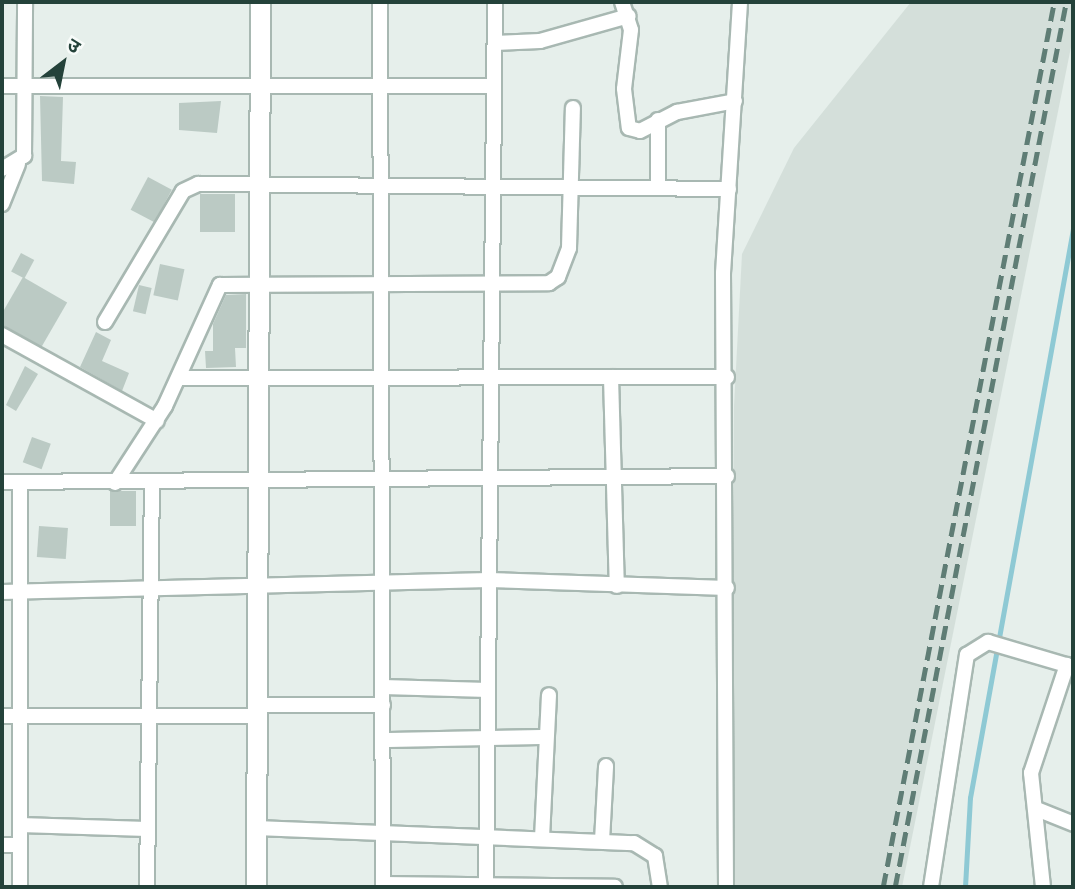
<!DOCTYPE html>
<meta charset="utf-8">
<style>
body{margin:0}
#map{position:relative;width:1075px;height:889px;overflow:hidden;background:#e6efeb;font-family:"Public Sans","Noto Sans Devanagari",sans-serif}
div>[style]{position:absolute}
.built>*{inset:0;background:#d4dfda}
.stream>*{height:4.5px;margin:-2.25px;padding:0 2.25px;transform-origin:2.25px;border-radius:2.25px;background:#8ec9d4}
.building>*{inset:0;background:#bbcac4;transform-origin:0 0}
.roads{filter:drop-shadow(2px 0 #a8b8b2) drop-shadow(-2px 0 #a8b8b2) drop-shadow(0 2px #a8b8b2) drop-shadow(0 -2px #a8b8b2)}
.minor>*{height:14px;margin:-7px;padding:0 7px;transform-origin:7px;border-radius:7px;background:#fff}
.tertiary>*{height:19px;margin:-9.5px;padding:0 9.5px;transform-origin:9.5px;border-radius:9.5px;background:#fff}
.rail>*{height:4.5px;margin-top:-2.25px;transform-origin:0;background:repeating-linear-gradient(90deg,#5f7d75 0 14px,transparent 0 21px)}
span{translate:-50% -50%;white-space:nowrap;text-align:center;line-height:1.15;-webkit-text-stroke:6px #f7fbf9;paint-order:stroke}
.frame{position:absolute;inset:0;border:4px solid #24423a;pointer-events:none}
.north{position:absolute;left:28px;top:28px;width:70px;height:70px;-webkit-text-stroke:5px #f7fbf9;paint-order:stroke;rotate:32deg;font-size:19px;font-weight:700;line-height:28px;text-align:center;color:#24423a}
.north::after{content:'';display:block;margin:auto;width:24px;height:32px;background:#24423a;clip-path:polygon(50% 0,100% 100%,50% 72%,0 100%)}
</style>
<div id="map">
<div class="built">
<i style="clip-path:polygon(911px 2px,1073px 2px,1073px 37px,902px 887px,730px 887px,734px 406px,742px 254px,794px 148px)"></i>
</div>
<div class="stream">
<i style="left:965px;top:887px;width:89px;rotate:-86.8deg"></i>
<i style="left:970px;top:798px;width:578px;rotate:-79.74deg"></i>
</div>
<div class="building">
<i style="clip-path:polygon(40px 96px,63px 97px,61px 161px,76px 162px,74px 184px,42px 181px)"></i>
<i style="clip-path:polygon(221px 101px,217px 133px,179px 130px,179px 103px)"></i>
<i style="left:148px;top:177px;width:27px;height:37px;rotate:28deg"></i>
<i style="left:200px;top:194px;width:35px;height:38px"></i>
<i style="left:21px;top:253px;width:15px;height:21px;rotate:28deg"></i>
<i style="left:160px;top:264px;width:25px;height:32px;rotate:12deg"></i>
<i style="left:23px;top:277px;width:51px;height:52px;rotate:30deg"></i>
<i style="left:139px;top:285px;width:13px;height:27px;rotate:13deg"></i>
<i style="clip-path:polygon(246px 294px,246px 348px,235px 348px,236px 367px,206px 368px,205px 351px,213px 351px,213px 324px,226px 295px)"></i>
<i style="clip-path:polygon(96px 332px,111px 340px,102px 361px,129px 373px,122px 391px,80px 367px)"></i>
<i style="clip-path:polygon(25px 366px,38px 374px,16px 411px,6px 405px)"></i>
<i style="left:32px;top:437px;width:20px;height:27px;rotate:20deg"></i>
<i style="left:110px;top:491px;width:26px;height:35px"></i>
<i style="left:39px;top:526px;width:29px;height:31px;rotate:4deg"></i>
</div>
<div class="roads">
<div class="minor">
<i style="left:380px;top:2px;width:885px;rotate:89.81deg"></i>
<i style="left:622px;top:2px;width:29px;rotate:72deg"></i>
<i style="left:631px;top:30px;width:59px;rotate:96.8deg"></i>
<i style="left:624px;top:89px;width:39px;rotate:83deg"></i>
<i style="left:629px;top:128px;width:11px;rotate:15deg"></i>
<i style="left:640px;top:131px;width:42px;rotate:-27.2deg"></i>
<i style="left:677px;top:112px;width:59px;rotate:-10.7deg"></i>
<i style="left:495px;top:43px;width:45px;rotate:-2.5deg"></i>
<i style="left:540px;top:41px;width:92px;rotate:-15.7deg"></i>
<i style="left:2px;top:86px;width:492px"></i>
<i style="left:658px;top:120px;width:68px;rotate:90deg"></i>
<i style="left:2px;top:169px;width:26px;rotate:-31deg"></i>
<i style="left:24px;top:156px;width:154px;rotate:-89.6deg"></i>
<i style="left:2px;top:204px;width:43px;rotate:-68.2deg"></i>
<i style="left:105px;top:322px;width:152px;rotate:-59.2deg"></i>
<i style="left:183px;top:191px;width:17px;rotate:-25deg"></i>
<i style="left:198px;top:184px;width:531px;rotate:0.54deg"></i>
<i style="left:2px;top:335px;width:177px;rotate:29deg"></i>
<i style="left:611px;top:377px;width:209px;rotate:88.4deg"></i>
<i style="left:179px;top:378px;width:548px;rotate:-0.1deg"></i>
<i style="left:2px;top:482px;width:725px;rotate:-0.47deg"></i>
<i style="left:20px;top:483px;width:404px;rotate:90deg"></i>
<i style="left:115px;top:483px;width:92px;rotate:-57deg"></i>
<i style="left:165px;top:406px;width:133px;rotate:-65.6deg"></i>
<i style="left:220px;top:285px;width:329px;rotate:-0.3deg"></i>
<i style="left:549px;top:283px;width:11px;rotate:-34deg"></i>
<i style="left:558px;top:277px;width:31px;rotate:-69deg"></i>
<i style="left:569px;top:248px;width:140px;rotate:-88.4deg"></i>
<i style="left:2px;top:592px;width:487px;rotate:-1.4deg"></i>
<i style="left:489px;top:580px;width:238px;rotate:1.9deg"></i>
<i style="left:383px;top:687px;width:105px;rotate:1.6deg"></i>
<i style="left:256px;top:705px;width:127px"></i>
<i style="left:2px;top:716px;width:254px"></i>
<i style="left:383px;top:740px;width:163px;rotate:-1.1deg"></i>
<i style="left:1039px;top:810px;width:37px;rotate:22deg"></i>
<i style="left:20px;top:825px;width:127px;rotate:1.8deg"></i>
<i style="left:256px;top:828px;width:378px;rotate:2.3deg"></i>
<i style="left:634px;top:843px;width:25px;rotate:32deg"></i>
<i style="left:655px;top:856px;width:31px;rotate:81deg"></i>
<i style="left:542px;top:838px;width:143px;rotate:-87.2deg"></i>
<i style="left:602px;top:841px;width:75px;rotate:-86.9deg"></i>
<i style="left:2px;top:845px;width:18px"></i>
<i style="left:383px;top:884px;width:232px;rotate:0.7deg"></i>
<i style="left:147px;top:887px;width:404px;rotate:-89.3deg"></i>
<i style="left:486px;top:887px;width:885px;rotate:-89.42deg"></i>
<i style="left:726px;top:887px;width:614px;rotate:-90.28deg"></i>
<i style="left:723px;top:273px;width:272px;rotate:-86.4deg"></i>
<i style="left:931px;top:887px;width:235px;rotate:-81.2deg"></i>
<i style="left:967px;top:655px;width:25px;rotate:-32deg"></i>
<i style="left:988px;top:642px;width:89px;rotate:16.4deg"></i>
<i style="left:1043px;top:887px;width:115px;rotate:-96deg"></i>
<i style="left:1031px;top:773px;width:114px;rotate:-71.6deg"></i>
</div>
<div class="tertiary">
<i style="left:256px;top:887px;width:885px;rotate:-89.74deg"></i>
</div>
</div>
<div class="rail">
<i style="left:883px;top:887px;width:901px;rotate:-79.06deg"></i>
<i style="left:895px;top:887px;width:901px;rotate:-79.06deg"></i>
</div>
<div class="frame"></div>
<div class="north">उ</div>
</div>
